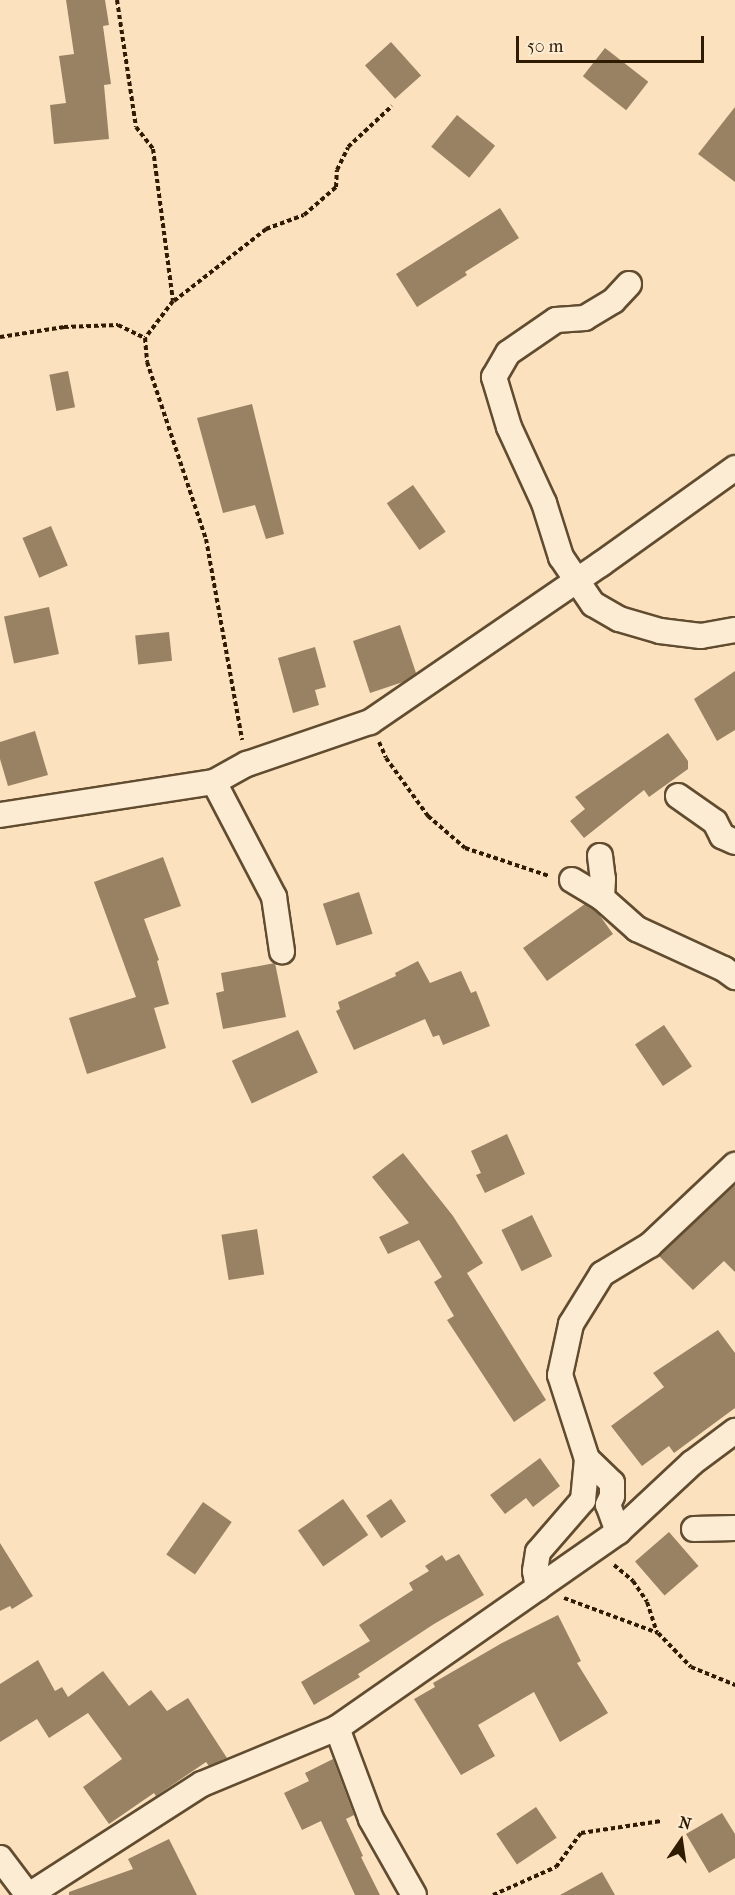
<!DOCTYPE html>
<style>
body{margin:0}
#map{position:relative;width:735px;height:1895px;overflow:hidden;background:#fbe1bd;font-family:"IM FELL French Canon",serif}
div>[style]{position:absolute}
.building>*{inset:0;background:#998263;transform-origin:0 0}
.path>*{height:4px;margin-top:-2px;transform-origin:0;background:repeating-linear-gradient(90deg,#2e1b01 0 4.5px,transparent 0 7.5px)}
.roads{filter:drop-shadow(2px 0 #614c30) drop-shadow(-2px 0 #614c30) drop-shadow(0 2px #614c30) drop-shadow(0 -2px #614c30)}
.minor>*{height:24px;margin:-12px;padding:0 12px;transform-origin:12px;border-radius:12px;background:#fcecd4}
span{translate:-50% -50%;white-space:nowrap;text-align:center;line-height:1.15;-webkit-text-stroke:4.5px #fcecd4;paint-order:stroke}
.north{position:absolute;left:651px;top:1811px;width:60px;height:60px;-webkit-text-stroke:4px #fcecd4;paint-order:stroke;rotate:13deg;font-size:16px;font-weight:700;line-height:24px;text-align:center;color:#2e1b01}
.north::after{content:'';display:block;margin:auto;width:21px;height:27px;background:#2e1b01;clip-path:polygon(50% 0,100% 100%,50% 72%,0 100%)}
.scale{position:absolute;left:516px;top:36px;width:188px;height:27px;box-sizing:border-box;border:3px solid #2e1b01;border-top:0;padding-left:8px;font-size:18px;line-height:21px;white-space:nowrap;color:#2e1b01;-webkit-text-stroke:4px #fcecd4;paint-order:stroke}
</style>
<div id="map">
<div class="building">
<i style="clip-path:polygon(66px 0,105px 0,109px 25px,103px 26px,111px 84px,104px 85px,109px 139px,54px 144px,50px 105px,66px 103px,59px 56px,74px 54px)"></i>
<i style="left:391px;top:42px;width:45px;height:35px;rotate:48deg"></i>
<i style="left:605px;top:48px;width:55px;height:36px;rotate:38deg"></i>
<i style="clip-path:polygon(735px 107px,735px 182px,698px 154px)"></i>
<i style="left:457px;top:115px;width:49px;height:41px;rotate:39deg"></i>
<i style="clip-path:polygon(500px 208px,519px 238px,465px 272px,467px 275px,417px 307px,396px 274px)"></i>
<i style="left:68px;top:371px;width:37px;height:19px;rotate:79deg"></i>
<i style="clip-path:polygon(252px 404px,284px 534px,266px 539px,255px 505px,223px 513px,197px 418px)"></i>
<i style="left:413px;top:485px;width:57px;height:32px;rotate:55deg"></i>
<i style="left:51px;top:526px;width:43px;height:31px;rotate:67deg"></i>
<i style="left:49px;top:607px;width:48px;height:46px;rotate:78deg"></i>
<i style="clip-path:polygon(400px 625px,416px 673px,403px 682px,370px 693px,353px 641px)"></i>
<i style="left:169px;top:632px;width:29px;height:34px;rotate:84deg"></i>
<i style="clip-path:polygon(315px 647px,326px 687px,315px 690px,319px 705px,293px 713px,278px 658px)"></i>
<i style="clip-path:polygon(735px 671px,735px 730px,717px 741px,694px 699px)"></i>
<i style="clip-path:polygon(35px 731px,48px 775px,8px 786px,0 759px,0 742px)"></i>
<i style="clip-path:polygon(668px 733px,688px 761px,688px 769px,649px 797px,644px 790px,584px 838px,570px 821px,585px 809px,575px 797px)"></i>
<i style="clip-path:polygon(163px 857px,181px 906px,144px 919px,159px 960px,157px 961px,169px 1004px,154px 1008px,166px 1048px,87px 1074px,69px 1018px,136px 997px,94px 882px)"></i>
<i style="left:359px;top:892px;width:44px;height:38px;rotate:72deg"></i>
<i style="clip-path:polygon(585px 904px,598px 913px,613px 934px,547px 981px,523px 948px)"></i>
<i style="clip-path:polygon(418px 961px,430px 983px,461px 971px,471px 993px,476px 991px,490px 1026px,443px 1045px,439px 1035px,433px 1037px,425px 1019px,354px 1050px,336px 1011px,340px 1009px,338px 1002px,396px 976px,395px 973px)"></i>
<i style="clip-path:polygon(275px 963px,286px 1017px,223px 1029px,216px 993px,224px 991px,221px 973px)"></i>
<i style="left:664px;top:1025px;width:50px;height:35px;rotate:56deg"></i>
<i style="left:298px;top:1030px;width:47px;height:73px;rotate:65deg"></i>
<i style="clip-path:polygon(507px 1134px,525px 1174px,485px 1193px,476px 1175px,481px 1173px,471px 1151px)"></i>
<i style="clip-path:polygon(403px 1153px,453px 1216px,483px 1263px,467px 1273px,546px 1400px,514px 1422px,447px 1320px,454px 1316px,434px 1282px,442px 1277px,419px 1240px,388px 1254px,379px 1237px,409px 1223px,372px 1177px)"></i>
<i style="clip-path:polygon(735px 1185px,735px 1272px,724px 1261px,693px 1290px,659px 1256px)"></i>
<i style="left:532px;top:1215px;width:46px;height:34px;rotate:64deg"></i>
<i style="left:257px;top:1229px;width:46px;height:36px;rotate:81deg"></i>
<i style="clip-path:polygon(718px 1330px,735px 1353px,735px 1408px,674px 1453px,669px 1446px,642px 1466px,611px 1426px,664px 1387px,653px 1373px)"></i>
<i style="clip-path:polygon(540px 1458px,560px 1486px,533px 1507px,526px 1498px,505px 1514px,490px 1495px)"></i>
<i style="left:343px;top:1499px;width:44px;height:55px;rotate:55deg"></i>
<i style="left:391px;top:1499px;width:27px;height:30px;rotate:56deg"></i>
<i style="left:203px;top:1502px;width:35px;height:64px;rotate:35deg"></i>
<i style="left:669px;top:1532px;width:45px;height:45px;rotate:49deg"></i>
<i style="clip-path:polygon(0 1543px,33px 1596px,12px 1609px,10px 1606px,0 1611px)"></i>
<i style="clip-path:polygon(459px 1554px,484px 1595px,434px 1624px,358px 1674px,360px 1677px,314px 1705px,301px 1682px,370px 1641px,359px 1625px,413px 1590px,409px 1583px,429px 1571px,425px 1566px,442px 1555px,446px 1561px)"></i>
<i style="clip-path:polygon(558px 1615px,581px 1661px,577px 1663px,608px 1713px,560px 1742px,534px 1692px,478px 1725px,495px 1756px,461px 1775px,414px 1699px,435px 1687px,433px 1683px,502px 1643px)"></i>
<i style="clip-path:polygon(38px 1660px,55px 1691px,62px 1687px,68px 1697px,103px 1671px,129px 1706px,151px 1690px,167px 1711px,188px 1698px,227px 1758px,209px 1766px,206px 1762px,156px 1796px,154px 1793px,109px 1824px,83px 1787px,122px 1759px,88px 1713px,49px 1738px,37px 1719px,0 1742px,0 1684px)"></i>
<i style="clip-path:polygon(333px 1759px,354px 1815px,346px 1819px,363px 1856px,361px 1857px,380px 1895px,355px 1895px,321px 1821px,302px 1830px,284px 1793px,309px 1781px,305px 1773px)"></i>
<i style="left:536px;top:1807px;width:37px;height:48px;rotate:56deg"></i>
<i style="clip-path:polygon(722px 1813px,735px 1834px,735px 1858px,709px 1873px,686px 1834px)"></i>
<i style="clip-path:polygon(169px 1839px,197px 1895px,69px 1895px,69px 1892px,133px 1869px,128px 1859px)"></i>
<i style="clip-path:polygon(602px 1872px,615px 1895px,560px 1895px)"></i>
</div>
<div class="path">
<i style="left:117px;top:0;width:128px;rotate:81.5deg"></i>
<i style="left:136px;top:127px;width:28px;rotate:52deg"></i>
<i style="left:153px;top:149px;width:153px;rotate:82.5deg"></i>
<i style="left:173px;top:301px;width:46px;rotate:127.1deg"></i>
<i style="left:145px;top:338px;width:24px;rotate:85deg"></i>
<i style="left:147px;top:362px;width:187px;rotate:71.6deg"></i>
<i style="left:206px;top:539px;width:204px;rotate:79.8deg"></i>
<i style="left:174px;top:301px;width:117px;rotate:-38deg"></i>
<i style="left:266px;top:229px;width:40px;rotate:-20.2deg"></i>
<i style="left:304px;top:215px;width:43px;rotate:-41.2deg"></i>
<i style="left:336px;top:187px;width:17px;rotate:-87deg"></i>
<i style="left:337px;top:170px;width:25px;rotate:-64deg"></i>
<i style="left:348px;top:147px;width:60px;rotate:-43deg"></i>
<i style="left:0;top:337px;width:65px;rotate:-8.9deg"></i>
<i style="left:64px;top:327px;width:54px;rotate:-2.1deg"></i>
<i style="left:118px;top:325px;width:30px;rotate:26deg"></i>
<i style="left:379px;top:742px;width:17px;rotate:66deg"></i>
<i style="left:386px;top:758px;width:72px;rotate:54.1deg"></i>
<i style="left:428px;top:816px;width:49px;rotate:40.9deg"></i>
<i style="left:465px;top:848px;width:89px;rotate:18.4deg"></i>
<i style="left:614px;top:1565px;width:25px;rotate:40deg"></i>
<i style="left:633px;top:1581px;width:25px;rotate:56deg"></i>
<i style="left:647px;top:1602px;width:32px;rotate:72deg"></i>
<i style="left:564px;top:1598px;width:100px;rotate:20.4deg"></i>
<i style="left:658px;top:1633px;width:47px;rotate:45.9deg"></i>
<i style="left:691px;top:1667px;width:48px;rotate:22.2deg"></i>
<i style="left:493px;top:1895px;width:69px;rotate:-24deg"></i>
<i style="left:556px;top:1867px;width:42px;rotate:-53.7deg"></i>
<i style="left:581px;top:1833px;width:81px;rotate:-8.5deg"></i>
</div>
<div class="roads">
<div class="minor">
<i style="left:629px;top:284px;width:23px;rotate:133deg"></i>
<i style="left:613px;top:301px;width:33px;rotate:149deg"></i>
<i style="left:585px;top:318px;width:29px;rotate:176deg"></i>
<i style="left:556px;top:320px;width:58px;rotate:145.5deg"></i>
<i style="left:508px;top:353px;width:28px;rotate:120deg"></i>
<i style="left:494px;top:377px;width:52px;rotate:73.3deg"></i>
<i style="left:509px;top:427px;width:84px;rotate:65.3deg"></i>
<i style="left:544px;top:503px;width:57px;rotate:72.5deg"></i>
<i style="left:561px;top:557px;width:57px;rotate:55.8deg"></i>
<i style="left:593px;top:604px;width:30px;rotate:30deg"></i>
<i style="left:619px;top:619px;width:43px;rotate:16.3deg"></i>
<i style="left:660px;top:631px;width:41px;rotate:7deg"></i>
<i style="left:701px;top:636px;width:35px;rotate:-10deg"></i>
<i style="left:214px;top:782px;width:130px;rotate:62.4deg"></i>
<i style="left:274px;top:897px;width:55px;rotate:81.6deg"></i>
<i style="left:678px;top:796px;width:45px;rotate:35.1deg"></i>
<i style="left:715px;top:822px;width:16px;rotate:63deg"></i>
<i style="left:722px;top:836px;width:14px;rotate:25deg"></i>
<i style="left:0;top:815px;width:217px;rotate:-8.8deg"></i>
<i style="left:214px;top:782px;width:38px;rotate:-29deg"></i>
<i style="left:247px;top:764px;width:130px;rotate:-18.9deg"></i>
<i style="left:370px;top:722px;width:280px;rotate:-34.4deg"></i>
<i style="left:601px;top:564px;width:165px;rotate:-35.6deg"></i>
<i style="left:600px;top:856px;width:23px;rotate:83deg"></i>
<i style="left:603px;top:879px;width:19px;rotate:93deg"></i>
<i style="left:572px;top:880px;width:35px;rotate:31deg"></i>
<i style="left:602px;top:898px;width:47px;rotate:41.5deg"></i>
<i style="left:637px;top:929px;width:96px;rotate:24.7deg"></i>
<i style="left:724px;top:969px;width:14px;rotate:36deg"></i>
<i style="left:694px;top:1529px;width:41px;rotate:-1.4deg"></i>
<i style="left:618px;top:1532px;width:29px;rotate:-110deg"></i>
<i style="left:608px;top:1505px;width:10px;rotate:-66deg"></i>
<i style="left:612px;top:1496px;width:13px;rotate:-90deg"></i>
<i style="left:612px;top:1483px;width:35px;rotate:-136deg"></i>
<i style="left:587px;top:1459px;width:88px;rotate:-107.8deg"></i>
<i style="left:560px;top:1375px;width:52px;rotate:-77.8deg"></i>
<i style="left:571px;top:1324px;width:59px;rotate:-58.2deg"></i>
<i style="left:602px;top:1274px;width:56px;rotate:-31.1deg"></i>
<i style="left:650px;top:1245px;width:117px;rotate:-43.3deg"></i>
<i style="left:538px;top:1588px;width:17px;rotate:-100deg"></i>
<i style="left:535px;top:1571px;width:19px;rotate:-81deg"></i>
<i style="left:538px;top:1552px;width:69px;rotate:-49.1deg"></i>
<i style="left:583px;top:1500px;width:41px;rotate:-84.4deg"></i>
<i style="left:337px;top:1728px;width:97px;rotate:69.5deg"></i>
<i style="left:371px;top:1819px;width:87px;rotate:60.5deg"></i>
<i style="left:0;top:1858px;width:46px;rotate:52.9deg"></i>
<i style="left:29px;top:1895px;width:206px;rotate:-32.7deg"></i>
<i style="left:202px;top:1784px;width:146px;rotate:-22.5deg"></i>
<i style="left:337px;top:1728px;width:343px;rotate:-34.9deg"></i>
<i style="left:618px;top:1532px;width:101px;rotate:-43deg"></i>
<i style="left:692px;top:1463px;width:54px;rotate:-36.7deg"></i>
</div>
</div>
<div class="north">N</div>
<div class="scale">50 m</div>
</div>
